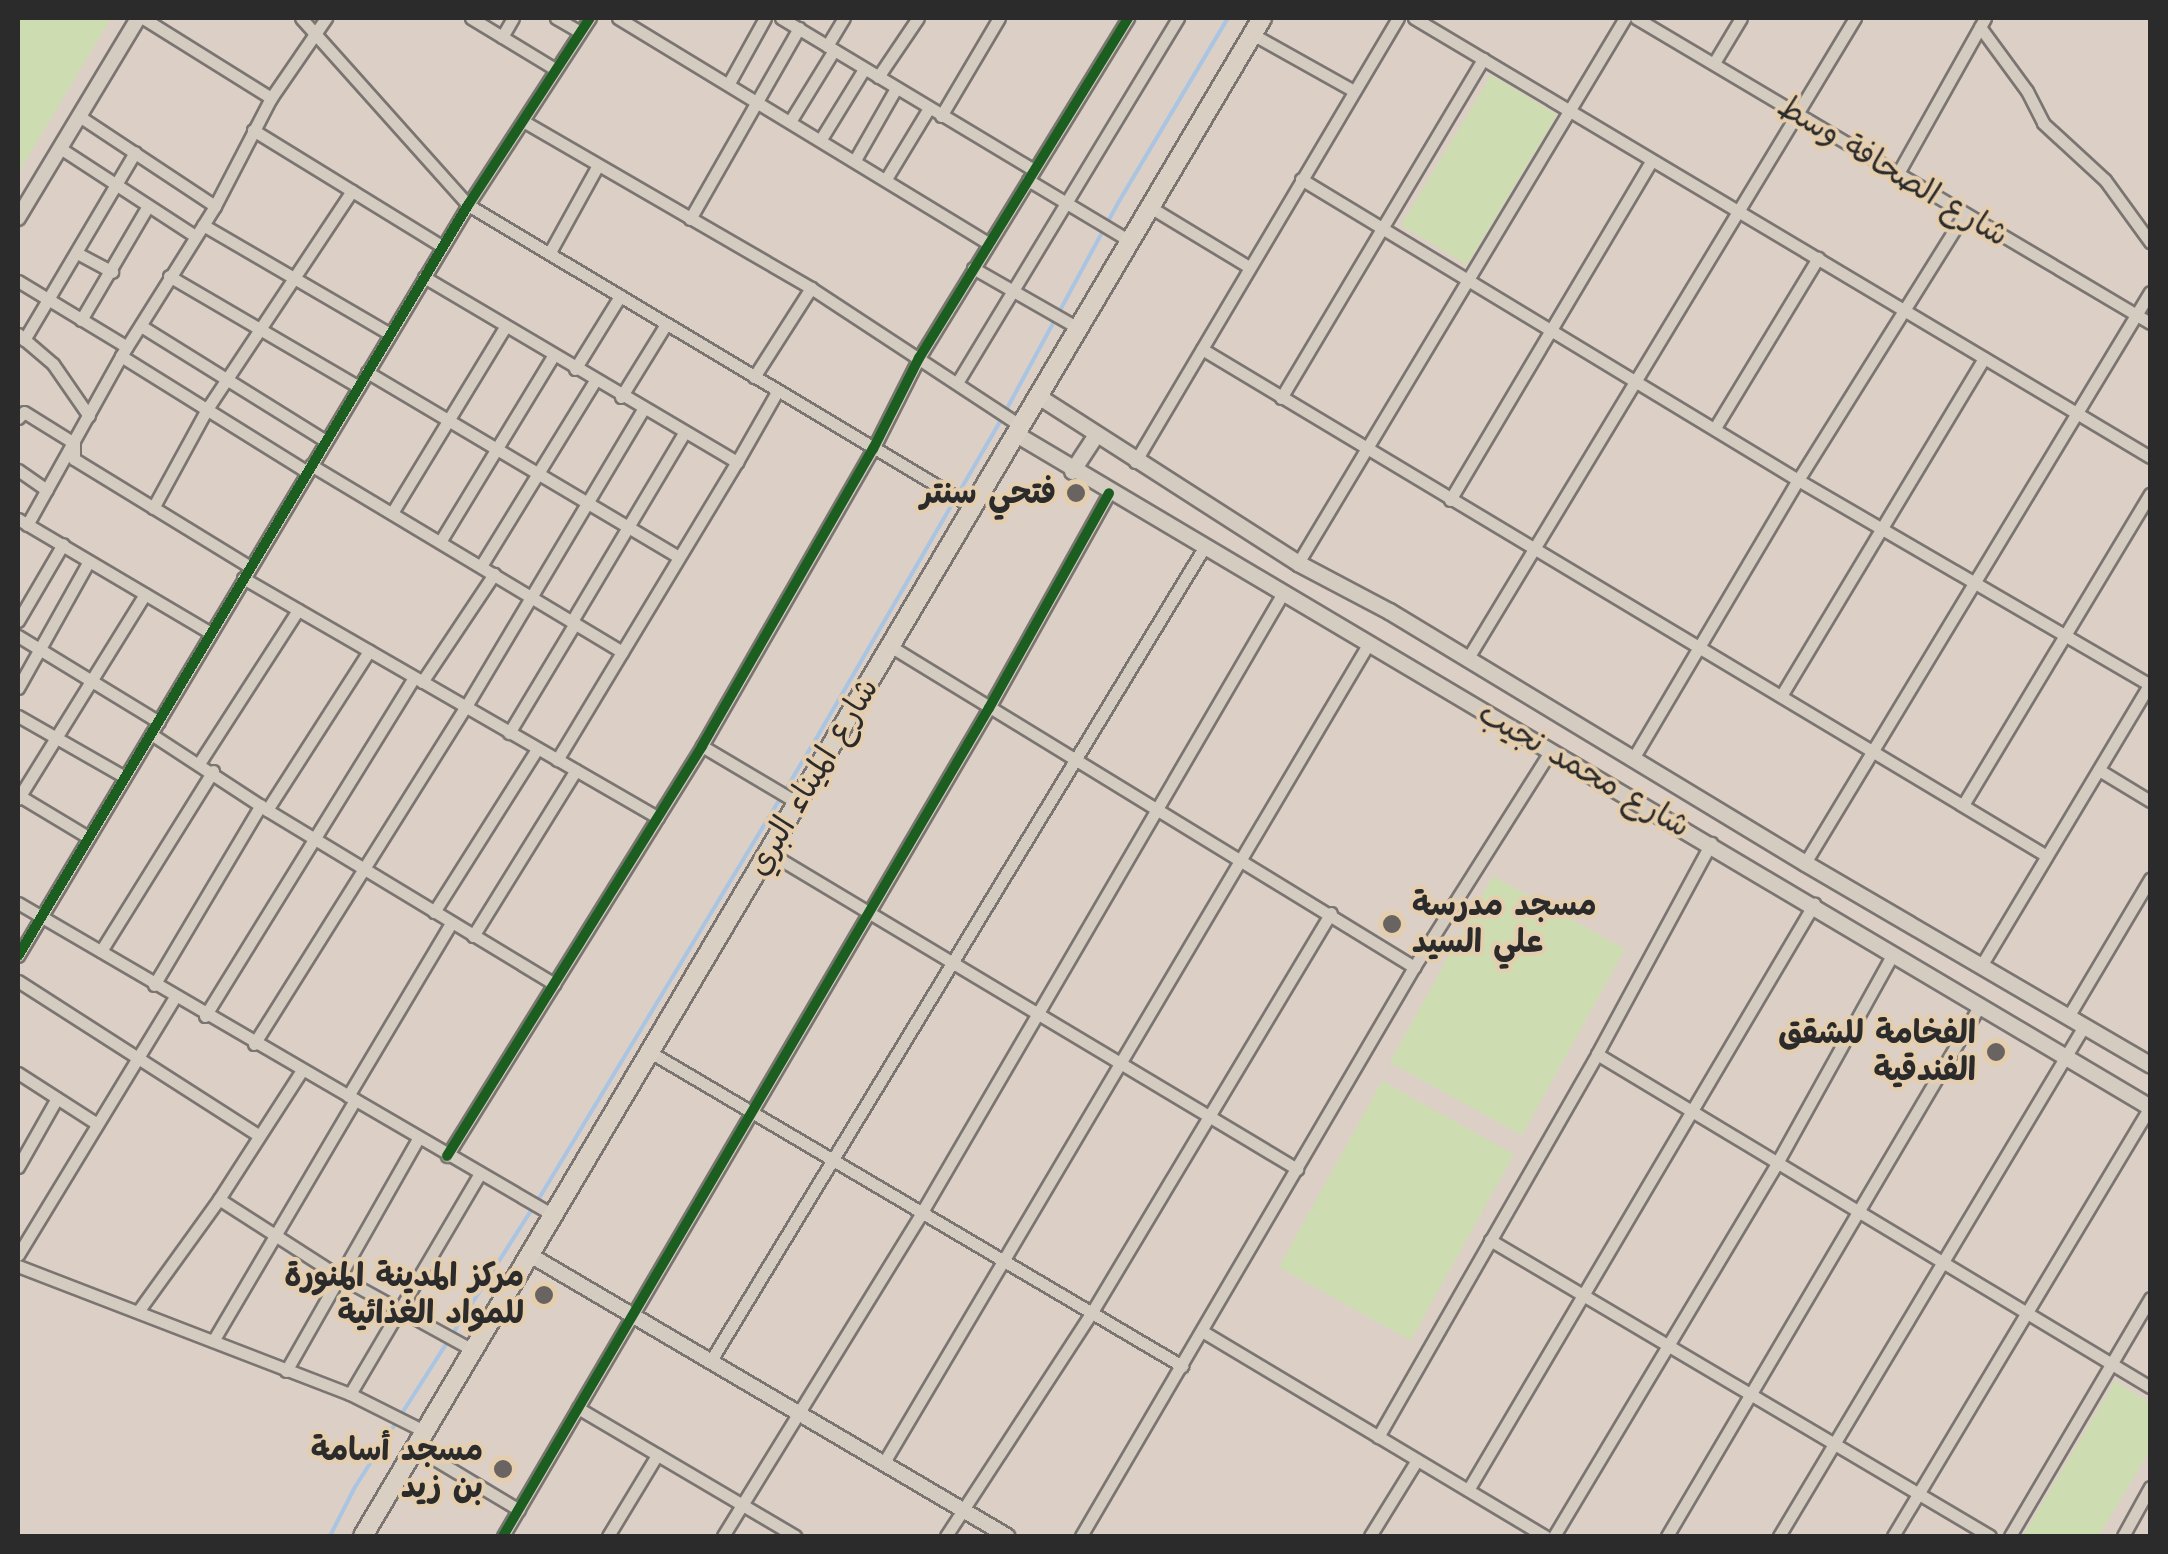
<!DOCTYPE html>
<meta charset="utf-8">
<style>
body{margin:0}
#map{position:relative;width:2168px;height:1554px;overflow:hidden;background:#dccfc6;font-family:"Comic Neue","Playpen Sans Arabic",sans-serif}
div>[style]{position:absolute}
.green>*{inset:0;background:#cedcb2;transform-origin:0 0}
.stream>*{height:4px;margin:-2px;padding:0 2px;transform-origin:2px;border-radius:2px;background:#aac5e2}
.roads{filter:drop-shadow(2px 0 #7b7571) drop-shadow(-2px 0 #7b7571) drop-shadow(0 2px #7b7571) drop-shadow(0 -2px #7b7571)}
.minor>*{height:11px;margin:-5.5px;padding:0 5.5px;transform-origin:5.5px;border-radius:5.5px;background:#d4ccc1}
.tertiary>*{height:14px;margin:-7px;padding:0 7px;transform-origin:7px;border-radius:7px;background:#d4ccc1}
.secondary>*{height:15px;margin:-7.5px;padding:0 7.5px;transform-origin:7.5px;border-radius:7.5px;background:#d4ccc1}
.trunk>*{height:18px;margin:-9px;padding:0 9px;transform-origin:9px;border-radius:9px;background:#d9d0c3}
.cycleway>*{height:10px;margin:-5px;padding:0 5px;transform-origin:5px;border-radius:5px;background:#1b5e20}
.dots>*{width:28px;height:28px;translate:-50% -50%;box-sizing:border-box;border:5px solid #e5ceae;border-radius:50%}
span{translate:-50% -50%;white-space:nowrap;text-align:center;line-height:1.15;-webkit-text-stroke:8px #e5ceae;paint-order:stroke}
.street-label{font-size:32px;color:#2b2b2b}
.poi-label{font-size:32px;color:#2b2b2b;font-weight:700}
.right{translate:-100% -50%;text-align:right}
.left{translate:0 -50%;text-align:left}
.frame{position:absolute;inset:0;border:20px solid #2b2b2b;pointer-events:none}
</style>
<div id="map">
<div class="green">
<i style="clip-path:polygon(18px 18px,111px 18px,18px 174px)"></i>
<i style="left:1491px;top:75px;width:77px;height:175px;rotate:31deg"></i>
<i style="left:1493px;top:876px;width:151px;height:213px;rotate:29deg"></i>
<i style="left:1382px;top:1081px;width:151px;height:213px;rotate:29deg"></i>
<i style="clip-path:polygon(2115px 1381px,2150px 1403px,2150px 1450px,2099px 1536px,2027px 1536px,2024px 1534px)"></i>
</div>
<div class="stream">
<i style="left:538px;top:1200px;width:538px;rotate:-58.91deg"></i>
<i style="left:816px;top:739px;width:363px;rotate:-59.9deg"></i>
<i style="left:998px;top:425px;width:252px;rotate:-61.6deg"></i>
<i style="left:1118px;top:203px;width:215px;rotate:-59.3deg"></i>
<i style="left:330px;top:1536px;width:55px;rotate:-63deg"></i>
<i style="left:355px;top:1487px;width:331px;rotate:-57.5deg"></i>
</div>
<div class="roads">
<div class="minor">
<i style="left:143px;top:18px;width:151px;rotate:32deg"></i>
<i style="left:301px;top:18px;width:251px;rotate:48.2deg"></i>
<i style="left:468px;top:205px;width:588px;rotate:30.88deg"></i>
<i style="left:471px;top:18px;width:98px;rotate:31.3deg"></i>
<i style="left:556px;top:18px;width:28px;rotate:30deg"></i>
<i style="left:618px;top:18px;width:433px;rotate:31.3deg"></i>
<i style="left:781px;top:18px;width:295px;rotate:31deg"></i>
<i style="left:1414px;top:18px;width:857px;rotate:30.81deg"></i>
<i style="left:1636px;top:18px;width:598px;rotate:30.68deg"></i>
<i style="left:1980px;top:27px;width:79px;rotate:53.7deg"></i>
<i style="left:2027px;top:91px;width:36px;rotate:63deg"></i>
<i style="left:2043px;top:123px;width:84px;rotate:42.6deg"></i>
<i style="left:2105px;top:180px;width:77px;rotate:54deg"></i>
<i style="left:1252px;top:34px;width:117px;rotate:29.2deg"></i>
<i style="left:502px;top:37px;width:22px;rotate:-60deg"></i>
<i style="left:827px;top:46px;width:33px;rotate:-59deg"></i>
<i style="left:1714px;top:63px;width:52px;rotate:-59deg"></i>
<i style="left:878px;top:77px;width:71px;rotate:-55.9deg"></i>
<i style="left:729px;top:83px;width:74px;rotate:-61deg"></i>
<i style="left:79px;top:116px;width:163px;rotate:33.5deg"></i>
<i style="left:941px;top:116px;width:114px;rotate:-59.4deg"></i>
<i style="left:791px;top:120px;width:82px;rotate:-58.4deg"></i>
<i style="left:523px;top:121px;width:333px;rotate:30.1deg"></i>
<i style="left:811px;top:288px;width:251px;rotate:33.3deg"></i>
<i style="left:253px;top:130px;width:223px;rotate:31.6deg"></i>
<i style="left:821px;top:139px;width:82px;rotate:-58.4deg"></i>
<i style="left:60px;top:148px;width:161px;rotate:33.1deg"></i>
<i style="left:855px;top:160px;width:83px;rotate:-60.3deg"></i>
<i style="left:1897px;top:175px;width:180px;rotate:-60.7deg"></i>
<i style="left:886px;top:179px;width:83px;rotate:-58.8deg"></i>
<i style="left:1301px;top:179px;width:581px;rotate:31.2deg"></i>
<i style="left:1798px;top:480px;width:407px;rotate:30.2deg"></i>
<i style="left:1028px;top:180px;width:119px;rotate:30.9deg"></i>
<i style="left:1150px;top:207px;width:116px;rotate:31.2deg"></i>
<i style="left:690px;top:219px;width:220px;rotate:-60.3deg"></i>
<i style="left:203px;top:225px;width:216px;rotate:30.2deg"></i>
<i style="left:550px;top:252px;width:99px;rotate:-61.1deg"></i>
<i style="left:77px;top:253px;width:40px;rotate:28deg"></i>
<i style="left:973px;top:268px;width:121px;rotate:29.7deg"></i>
<i style="left:169px;top:276px;width:220px;rotate:30.3deg"></i>
<i style="left:424px;top:277px;width:364px;rotate:30.6deg"></i>
<i style="left:737px;top:462px;width:81px;rotate:-60.3deg"></i>
<i style="left:18px;top:281px;width:127px;rotate:31.2deg"></i>
<i style="left:81px;top:320px;width:132px;rotate:-59.6deg"></i>
<i style="left:141px;top:326px;width:218px;rotate:31.9deg"></i>
<i style="left:18px;top:334px;width:46px;rotate:40.6deg"></i>
<i style="left:53px;top:364px;width:63px;rotate:55.3deg"></i>
<i style="left:24px;top:340px;width:218px;rotate:-59.4deg"></i>
<i style="left:1202px;top:349px;width:983px;rotate:30.97deg"></i>
<i style="left:121px;top:356px;width:219px;rotate:31.9deg"></i>
<i style="left:575px;top:369px;width:86px;rotate:-58.3deg"></i>
<i style="left:367px;top:372px;width:362px;rotate:30.7deg"></i>
<i style="left:754px;top:377px;width:106px;rotate:-57.4deg"></i>
<i style="left:957px;top:383px;width:427px;rotate:-58.8deg"></i>
<i style="left:621px;top:397px;width:86px;rotate:-58.3deg"></i>
<i style="left:1281px;top:398px;width:395px;rotate:-59.2deg"></i>
<i style="left:18px;top:418px;width:8px;rotate:-45deg"></i>
<i style="left:24px;top:412px;width:59px;rotate:31.8deg"></i>
<i style="left:74px;top:443px;width:16px;rotate:90deg"></i>
<i style="left:74px;top:459px;width:206px;rotate:31.5deg"></i>
<i style="left:1715px;top:428px;width:199px;rotate:-58.8deg"></i>
<i style="left:1135px;top:462px;width:516px;rotate:-59.36deg"></i>
<i style="left:311px;top:465px;width:363px;rotate:31deg"></i>
<i style="left:18px;top:470px;width:35px;rotate:35deg"></i>
<i style="left:1450px;top:500px;width:395px;rotate:-59.3deg"></i>
<i style="left:153px;top:508px;width:113px;rotate:-61.4deg"></i>
<i style="left:207px;top:409px;width:262px;rotate:-56.4deg"></i>
<i style="left:392px;top:513px;width:218px;rotate:-58.7deg"></i>
<i style="left:18px;top:519px;width:224px;rotate:30.6deg"></i>
<i style="left:27px;top:525px;width:193px;rotate:-60.9deg"></i>
<i style="left:121px;top:356px;width:177px;rotate:-57.9deg"></i>
<i style="left:215px;top:206px;width:122px;rotate:-62.6deg"></i>
<i style="left:271px;top:98px;width:97px;rotate:-55.5deg"></i>
<i style="left:440px;top:542px;width:218px;rotate:-58.7deg"></i>
<i style="left:1298px;top:563px;width:636px;rotate:-59.04deg"></i>
<i style="left:481px;top:566px;width:217px;rotate:-58.4deg"></i>
<i style="left:243px;top:578px;width:479px;rotate:30deg"></i>
<i style="left:18px;top:621px;width:89px;rotate:-59.7deg"></i>
<i style="left:572px;top:621px;width:219px;rotate:-59.2deg"></i>
<i style="left:18px;top:636px;width:165px;rotate:31.4deg"></i>
<i style="left:890px;top:646px;width:615px;rotate:31.49deg"></i>
<i style="left:1468px;top:658px;width:748px;rotate:-58.84deg"></i>
<i style="left:422px;top:682px;width:130px;rotate:-56.3deg"></i>
<i style="left:18px;top:688px;width:145px;rotate:-60.8deg"></i>
<i style="left:1781px;top:696px;width:394px;rotate:-59deg"></i>
<i style="left:18px;top:716px;width:121px;rotate:29.7deg"></i>
<i style="left:509px;top:733px;width:128px;rotate:-59deg"></i>
<i style="left:151px;top:734px;width:139px;rotate:33.2deg"></i>
<i style="left:267px;top:810px;width:336px;rotate:31.2deg"></i>
<i style="left:702px;top:746px;width:112px;rotate:30.7deg"></i>
<i style="left:1634px;top:757px;width:322px;rotate:-59.4deg"></i>
<i style="left:1798px;top:480px;width:314px;rotate:-58deg"></i>
<i style="left:557px;top:760px;width:348px;rotate:-58.9deg"></i>
<i style="left:200px;top:762px;width:181px;rotate:-57.2deg"></i>
<i style="left:2099px;top:770px;width:60px;rotate:31.3deg"></i>
<i style="left:18px;top:795px;width:82px;rotate:31deg"></i>
<i style="left:18px;top:799px;width:241px;rotate:-58.2deg"></i>
<i style="left:1963px;top:805px;width:363px;rotate:-59deg"></i>
<i style="left:267px;top:810px;width:189px;rotate:-57.3deg"></i>
<i style="left:768px;top:852px;width:617px;rotate:30.93deg"></i>
<i style="left:1805px;top:863px;width:667px;rotate:-58.86deg"></i>
<i style="left:18px;top:903px;width:619px;rotate:30.25deg"></i>
<i style="left:434px;top:912px;width:193px;rotate:-57.7deg"></i>
<i style="left:473px;top:936px;width:195px;rotate:-58.2deg"></i>
<i style="left:101px;top:951px;width:212px;rotate:-58.1deg"></i>
<i style="left:18px;top:956px;width:876px;rotate:-59.07deg"></i>
<i style="left:468px;top:205px;width:223px;rotate:-56.9deg"></i>
<i style="left:1981px;top:966px;width:329px;rotate:-59.1deg"></i>
<i style="left:18px;top:981px;width:285px;rotate:32.7deg"></i>
<i style="left:154px;top:985px;width:209px;rotate:-59.3deg"></i>
<i style="left:205px;top:1016px;width:397px;rotate:-58.3deg"></i>
<i style="left:2068px;top:1017px;width:161px;rotate:-59.3deg"></i>
<i style="left:254px;top:1044px;width:397px;rotate:-57.9deg"></i>
<i style="left:465px;top:708px;width:348px;rotate:-59.2deg"></i>
<i style="left:650px;top:1052px;width:618px;rotate:30.55deg"></i>
<i style="left:1597px;top:1054px;width:646px;rotate:31.06deg"></i>
<i style="left:18px;top:1073px;width:94px;rotate:32.8deg"></i>
<i style="left:348px;top:1096px;width:201px;rotate:-59.2deg"></i>
<i style="left:447px;top:1156px;width:483px;rotate:-58.1deg"></i>
<i style="left:702px;top:746px;width:343px;rotate:-60.1deg"></i>
<i style="left:873px;top:449px;width:102px;rotate:-63.2deg"></i>
<i style="left:919px;top:358px;width:399px;rotate:-58.4deg"></i>
<i style="left:18px;top:1167px;width:79px;rotate:-60.5deg"></i>
<i style="left:219px;top:1199px;width:144px;rotate:32.8deg"></i>
<i style="left:340px;top:1277px;width:152px;rotate:28.8deg"></i>
<i style="left:1490px;top:1240px;width:581px;rotate:30.63deg"></i>
<i style="left:18px;top:1255px;width:301px;rotate:-58.7deg"></i>
<i style="left:18px;top:1266px;width:356px;rotate:21.1deg"></i>
<i style="left:350px;top:1394px;width:85px;rotate:26.6deg"></i>
<i style="left:139px;top:1310px;width:137px;rotate:-54.2deg"></i>
<i style="left:219px;top:1199px;width:151px;rotate:-57.2deg"></i>
<i style="left:1202px;top:1331px;width:400px;rotate:30.9deg"></i>
<i style="left:213px;top:1341px;width:280px;rotate:-59.5deg"></i>
<i style="left:710px;top:1362px;width:954px;rotate:-58.76deg"></i>
<i style="left:286px;top:1371px;width:267px;rotate:-60.4deg"></i>
<i style="left:350px;top:1394px;width:254px;rotate:-59.5deg"></i>
<i style="left:578px;top:1408px;width:252px;rotate:30.5deg"></i>
<i style="left:1378px;top:1437px;width:441px;rotate:-60.2deg"></i>
<i style="left:1597px;top:1054px;width:240px;rotate:-61.6deg"></i>
<i style="left:416px;top:1448px;width:120px;rotate:31deg"></i>
<i style="left:883px;top:1464px;width:954px;rotate:-59.38deg"></i>
<i style="left:1468px;top:1490px;width:681px;rotate:-59.44deg"></i>
<i style="left:503px;top:1536px;width:960px;rotate:-59.59deg"></i>
<i style="left:989px;top:708px;width:246px;rotate:-60.8deg"></i>
<i style="left:608px;top:1536px;width:95px;rotate:-58.8deg"></i>
<i style="left:723px;top:1536px;width:380px;rotate:-58.4deg"></i>
<i style="left:922px;top:1212px;width:717px;rotate:-59.75deg"></i>
<i style="left:946px;top:1536px;width:267px;rotate:-56.9deg"></i>
<i style="left:1092px;top:1312px;width:465px;rotate:-59.1deg"></i>
<i style="left:1081px;top:1536px;width:659px;rotate:-59.66deg"></i>
<i style="left:1414px;top:967px;width:254px;rotate:-57.7deg"></i>
<i style="left:1370px;top:1536px;width:89px;rotate:-58.3deg"></i>
<i style="left:1554px;top:1536px;width:435px;rotate:-59.1deg"></i>
<i style="left:1777px;top:1163px;width:239px;rotate:-61deg"></i>
<i style="left:1667px;top:1536px;width:616px;rotate:-59.48deg"></i>
<i style="left:1779px;top:1536px;width:594px;rotate:-59.12deg"></i>
<i style="left:1893px;top:1536px;width:500px;rotate:-59.08deg"></i>
<i style="left:2010px;top:1536px;width:276px;rotate:-59.5deg"></i>
<i style="left:2123px;top:1536px;width:56px;rotate:-61.1deg"></i>
</div>
<div class="tertiary">
<i style="left:18px;top:218px;width:233px;rotate:-59deg"></i>
<i style="left:530px;top:1255px;width:554px;rotate:30.5deg"></i>
</div>
<div class="secondary">
<i style="left:1038px;top:396px;width:309px;rotate:32.7deg"></i>
<i style="left:1298px;top:563px;width:103px;rotate:27.8deg"></i>
<i style="left:1389px;top:611px;width:486px;rotate:31.2deg"></i>
<i style="left:1805px;top:863px;width:400px;rotate:30.3deg"></i>
<i style="left:1016px;top:434px;width:1319px;rotate:30.69deg"></i>
<i style="left:1072px;top:471px;width:42px;rotate:-56.7deg"></i>
</div>
<div class="trunk">
<i style="left:363px;top:1536px;width:1764px;rotate:-59.36deg"></i>
</div>
</div>
<div class="cycleway">
<i style="left:18px;top:956px;width:876px;rotate:-59.07deg"></i>
<i style="left:468px;top:205px;width:223px;rotate:-56.9deg"></i>
<i style="left:447px;top:1156px;width:483px;rotate:-58.1deg"></i>
<i style="left:702px;top:746px;width:343px;rotate:-60.1deg"></i>
<i style="left:873px;top:449px;width:102px;rotate:-63.2deg"></i>
<i style="left:919px;top:358px;width:399px;rotate:-58.4deg"></i>
<i style="left:503px;top:1536px;width:960px;rotate:-59.59deg"></i>
<i style="left:989px;top:708px;width:246px;rotate:-60.8deg"></i>
</div>
<div class="dots">
<i style="left:1076px;top:493px;background:#696461"></i>
<i style="left:1392px;top:924px;background:#696461"></i>
<i style="left:1996px;top:1052px;background:#696461"></i>
<i style="left:544px;top:1295px;background:#696461"></i>
<i style="left:503px;top:1469px;background:#696461"></i>
</div>
<div class="street-label">
<span style="left:1893px;top:171px;rotate:31deg">شارع الصحافة وسط</span>
<span style="left:1584px;top:770px;rotate:30deg">شارع محمد نجيب</span>
<span style="left:813px;top:777px;rotate:-59deg">شارع الميناء البري</span>
</div>
<div class="poi-label">
<span class="right" style="left:1056px;top:493px">فتحي سنتر</span>
<span class="left" style="left:1412px;top:924px">مسجد مدرسة<br>علي السيد</span>
<span class="right" style="left:1976px;top:1052px">الفخامة للشقق<br>الفندقية</span>
<span class="right" style="left:524px;top:1295px">مركز المدينة المنورة<br>للمواد الغذائية</span>
<span class="right" style="left:483px;top:1469px">مسجد أسامة<br>بن زيد</span>
</div>
<div class="frame"></div>
</div>
